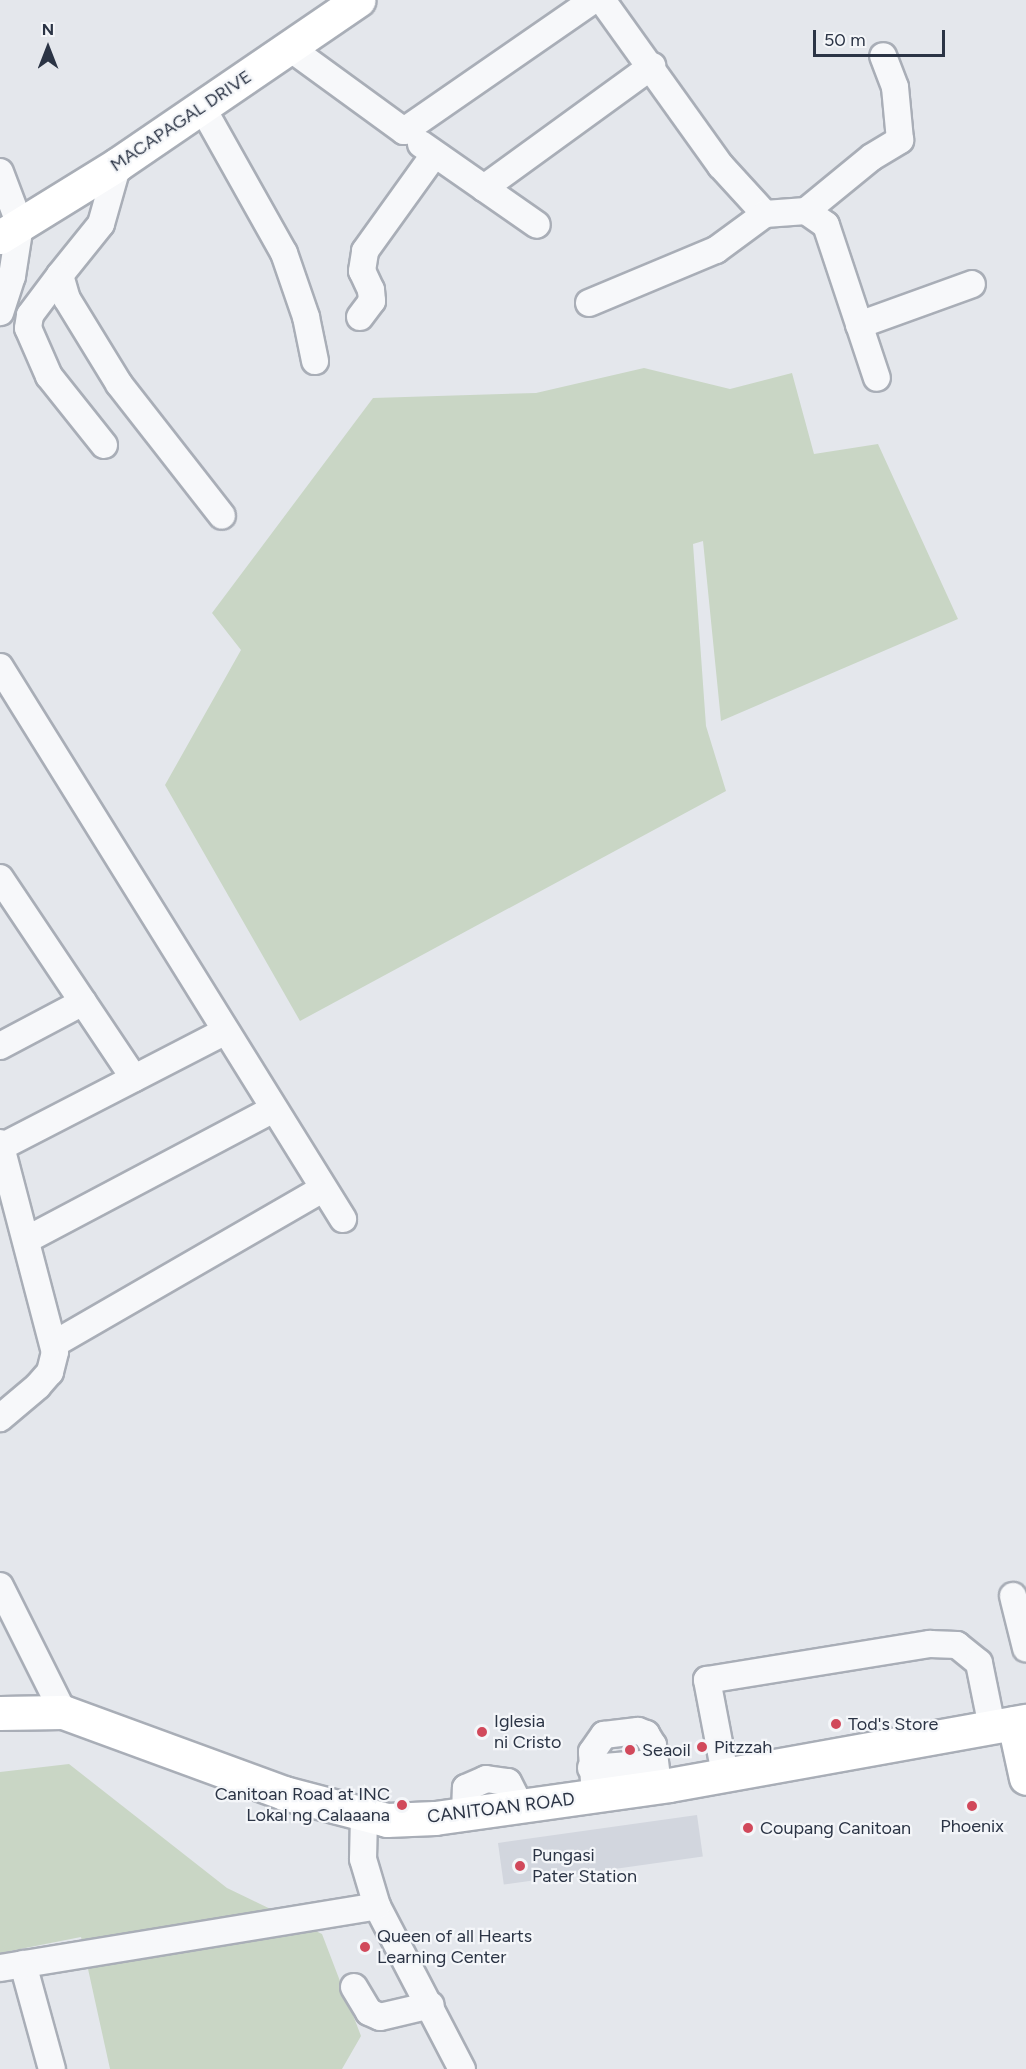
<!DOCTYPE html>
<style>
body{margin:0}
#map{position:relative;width:1026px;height:2069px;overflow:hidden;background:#e4e7ec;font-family:Figtree,sans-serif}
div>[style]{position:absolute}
.built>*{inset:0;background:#d2d6de;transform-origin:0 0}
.green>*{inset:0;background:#c9d6c5}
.roads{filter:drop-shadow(2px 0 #a9aeb7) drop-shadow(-2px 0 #a9aeb7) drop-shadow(0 2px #a9aeb7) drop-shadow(0 -2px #a9aeb7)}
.minor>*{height:26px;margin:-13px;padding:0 13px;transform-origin:13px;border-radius:13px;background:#f7f8fa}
.major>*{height:33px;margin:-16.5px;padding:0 16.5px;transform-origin:16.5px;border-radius:16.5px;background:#fff}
.dots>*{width:16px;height:16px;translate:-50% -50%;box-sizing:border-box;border:3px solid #f4f6f9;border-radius:50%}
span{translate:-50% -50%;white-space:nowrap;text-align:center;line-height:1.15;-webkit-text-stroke:4.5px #f4f6f9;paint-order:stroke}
.street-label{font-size:18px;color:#2b3445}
.poi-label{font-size:18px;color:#2b3445}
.left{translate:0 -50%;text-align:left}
.right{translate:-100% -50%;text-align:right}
.north{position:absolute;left:18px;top:18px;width:60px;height:60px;-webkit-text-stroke:4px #f4f6f9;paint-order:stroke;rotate:0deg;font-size:16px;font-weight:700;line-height:24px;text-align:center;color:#2b3445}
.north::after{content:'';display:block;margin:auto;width:21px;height:27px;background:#2b3445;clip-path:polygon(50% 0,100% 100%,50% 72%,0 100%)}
.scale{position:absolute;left:813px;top:30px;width:132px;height:27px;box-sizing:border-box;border:3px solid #2b3445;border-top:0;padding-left:8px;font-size:18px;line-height:21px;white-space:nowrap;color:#2b3445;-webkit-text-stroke:4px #f4f6f9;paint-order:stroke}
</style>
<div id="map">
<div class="built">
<i style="left:697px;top:1815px;width:42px;height:201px;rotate:82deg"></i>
</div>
<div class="green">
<i style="clip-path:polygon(644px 368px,730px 389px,792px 373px,814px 454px,878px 444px,958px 619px,721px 721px,703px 541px,693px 544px,706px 726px,726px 791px,300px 1021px,165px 785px,241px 650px,212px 613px,373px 398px,536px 393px)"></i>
<i style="clip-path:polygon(69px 1764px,227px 1888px,322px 1934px,361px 2036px,342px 2069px,110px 2069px,81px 1937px,0 1953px,0 1772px)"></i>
</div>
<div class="roads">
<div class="minor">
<i style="left:602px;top:0;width:204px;rotate:54.4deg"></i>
<i style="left:721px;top:166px;width:65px;rotate:47.5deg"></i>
<i style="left:290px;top:48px;width:141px;rotate:36.1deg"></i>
<i style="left:404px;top:131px;width:230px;rotate:-34.7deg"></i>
<i style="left:202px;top:107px;width:167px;rotate:60.7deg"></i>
<i style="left:284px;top:253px;width:68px;rotate:71deg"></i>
<i style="left:306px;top:317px;width:45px;rotate:78.4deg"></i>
<i style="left:421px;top:144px;width:141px;rotate:34.9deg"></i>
<i style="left:0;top:172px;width:57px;rotate:69.3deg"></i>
<i style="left:20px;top:225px;width:52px;rotate:98.9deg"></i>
<i style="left:12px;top:276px;width:38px;rotate:108deg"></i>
<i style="left:484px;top:188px;width:208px;rotate:-36deg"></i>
<i style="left:806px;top:211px;width:85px;rotate:-39.3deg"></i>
<i style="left:872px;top:157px;width:33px;rotate:-31deg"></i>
<i style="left:900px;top:140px;width:53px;rotate:-95.4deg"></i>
<i style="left:895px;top:87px;width:33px;rotate:-111deg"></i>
<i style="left:60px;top:275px;width:65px;rotate:-51.2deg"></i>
<i style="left:101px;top:224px;width:62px;rotate:-74.2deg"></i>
<i style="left:589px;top:303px;width:138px;rotate:-22.7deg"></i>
<i style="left:716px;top:250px;width:61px;rotate:-36.3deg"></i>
<i style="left:765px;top:214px;width:41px;rotate:-4.2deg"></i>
<i style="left:806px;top:211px;width:24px;rotate:35deg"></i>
<i style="left:826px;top:225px;width:161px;rotate:71.6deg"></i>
<i style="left:360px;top:317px;width:20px;rotate:-53deg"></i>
<i style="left:372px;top:301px;width:11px;rotate:-95deg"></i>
<i style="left:371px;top:290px;width:21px;rotate:-115deg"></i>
<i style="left:362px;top:271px;width:20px;rotate:-81deg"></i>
<i style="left:365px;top:251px;width:118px;rotate:-54.3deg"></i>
<i style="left:859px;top:325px;width:120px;rotate:-19.9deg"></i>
<i style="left:104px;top:445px;width:88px;rotate:-128.6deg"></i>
<i style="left:49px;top:376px;width:52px;rotate:-113.6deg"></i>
<i style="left:28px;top:328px;width:13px;rotate:-81deg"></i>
<i style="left:30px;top:315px;width:50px;rotate:-53.1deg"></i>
<i style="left:60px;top:275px;width:25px;rotate:74deg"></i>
<i style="left:67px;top:299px;width:100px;rotate:58.5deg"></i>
<i style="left:119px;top:384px;width:167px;rotate:52deg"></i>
<i style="left:0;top:667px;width:650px;rotate:58.14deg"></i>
<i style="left:0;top:878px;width:241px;rotate:56.2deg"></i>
<i style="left:0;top:1046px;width:94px;rotate:-27.9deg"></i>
<i style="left:0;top:1143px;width:216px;rotate:75.3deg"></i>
<i style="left:55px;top:1352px;width:21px;rotate:104deg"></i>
<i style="left:50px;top:1372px;width:18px;rotate:131deg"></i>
<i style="left:38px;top:1386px;width:50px;rotate:139.9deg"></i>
<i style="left:1px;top:1147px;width:251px;rotate:-27.3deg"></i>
<i style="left:28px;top:1239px;width:278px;rotate:-27.9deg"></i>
<i style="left:54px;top:1344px;width:310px;rotate:-30deg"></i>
<i style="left:0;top:1586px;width:141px;rotate:63.4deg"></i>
<i style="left:1013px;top:1596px;width:54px;rotate:76deg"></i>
<i style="left:591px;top:1768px;width:64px;rotate:-4.5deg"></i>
<i style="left:725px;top:1774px;width:96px;rotate:-100.8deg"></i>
<i style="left:707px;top:1680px;width:226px;rotate:-9.2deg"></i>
<i style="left:930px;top:1644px;width:27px;rotate:2deg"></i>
<i style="left:957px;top:1645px;width:28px;rotate:39deg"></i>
<i style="left:979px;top:1663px;width:65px;rotate:78.5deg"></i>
<i style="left:595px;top:1796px;width:44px;rotate:-93.9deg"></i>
<i style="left:592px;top:1752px;width:21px;rotate:-55deg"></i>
<i style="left:604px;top:1735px;width:34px;rotate:-7deg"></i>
<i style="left:638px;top:1731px;width:9px;rotate:21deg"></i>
<i style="left:646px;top:1734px;width:13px;rotate:58deg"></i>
<i style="left:653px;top:1745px;width:41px;rotate:83deg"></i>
<i style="left:465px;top:1814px;width:26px;rotate:-88deg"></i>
<i style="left:466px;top:1788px;width:22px;rotate:-24deg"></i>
<i style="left:486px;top:1779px;width:22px;rotate:8deg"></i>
<i style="left:508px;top:1782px;width:27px;rotate:63deg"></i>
<i style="left:364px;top:1816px;width:43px;rotate:91.3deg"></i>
<i style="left:363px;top:1859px;width:49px;rotate:73.4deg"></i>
<i style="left:377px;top:1906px;width:184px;rotate:62.5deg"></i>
<i style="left:23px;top:1964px;width:109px;rotate:74.6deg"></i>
<i style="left:0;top:1968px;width:382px;rotate:-9.3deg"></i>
<i style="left:354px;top:1987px;width:29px;rotate:59deg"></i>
<i style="left:369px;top:2012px;width:12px;rotate:24deg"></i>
<i style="left:380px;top:2017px;width:52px;rotate:-13.2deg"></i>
</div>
<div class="major">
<i style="left:0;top:237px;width:139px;rotate:-31.7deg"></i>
<i style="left:118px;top:164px;width:291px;rotate:-34.3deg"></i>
<i style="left:0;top:1713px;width:63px;rotate:-0.9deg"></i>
<i style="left:63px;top:1712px;width:235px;rotate:20.1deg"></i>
<i style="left:284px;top:1793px;width:106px;rotate:14.7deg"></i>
<i style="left:387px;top:1820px;width:48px;rotate:-2.4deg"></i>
<i style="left:435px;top:1818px;width:236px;rotate:-8deg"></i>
<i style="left:669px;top:1785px;width:363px;rotate:-10.2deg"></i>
<i style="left:1014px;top:1723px;width:56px;rotate:77.7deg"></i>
</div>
</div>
<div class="dots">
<i style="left:836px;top:1724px;background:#d1495b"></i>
<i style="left:482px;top:1732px;background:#d1495b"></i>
<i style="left:702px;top:1747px;background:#d1495b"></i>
<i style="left:630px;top:1750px;background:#d1495b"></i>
<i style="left:402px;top:1805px;background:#d1495b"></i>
<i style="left:972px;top:1806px;background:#d1495b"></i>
<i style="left:748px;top:1828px;background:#d1495b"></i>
<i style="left:520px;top:1866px;background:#d1495b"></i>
<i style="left:365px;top:1947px;background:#d1495b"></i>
</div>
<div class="street-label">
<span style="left:181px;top:121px;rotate:-34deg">MACAPAGAL DRIVE</span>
<span style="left:501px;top:1808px;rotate:-7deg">CANITOAN ROAD</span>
</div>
<div class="poi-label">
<span class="left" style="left:494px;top:1732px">Iglesia<br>ni Cristo</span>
<span class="left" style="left:848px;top:1724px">Tod's Store</span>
<span class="left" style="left:714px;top:1747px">Pitzzah</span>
<span class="left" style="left:642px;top:1750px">Seaoil</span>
<span class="right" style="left:390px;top:1805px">Canitoan Road at INC<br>Lokal ng Calaaana</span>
<span style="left:972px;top:1826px">Phoenix</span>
<span class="left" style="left:760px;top:1828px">Coupang Canitoan</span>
<span class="left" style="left:532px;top:1866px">Pungasi<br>Pater Station</span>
<span class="left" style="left:377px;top:1947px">Queen of all Hearts<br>Learning Center</span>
</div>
<div class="north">N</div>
<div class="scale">50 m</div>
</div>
